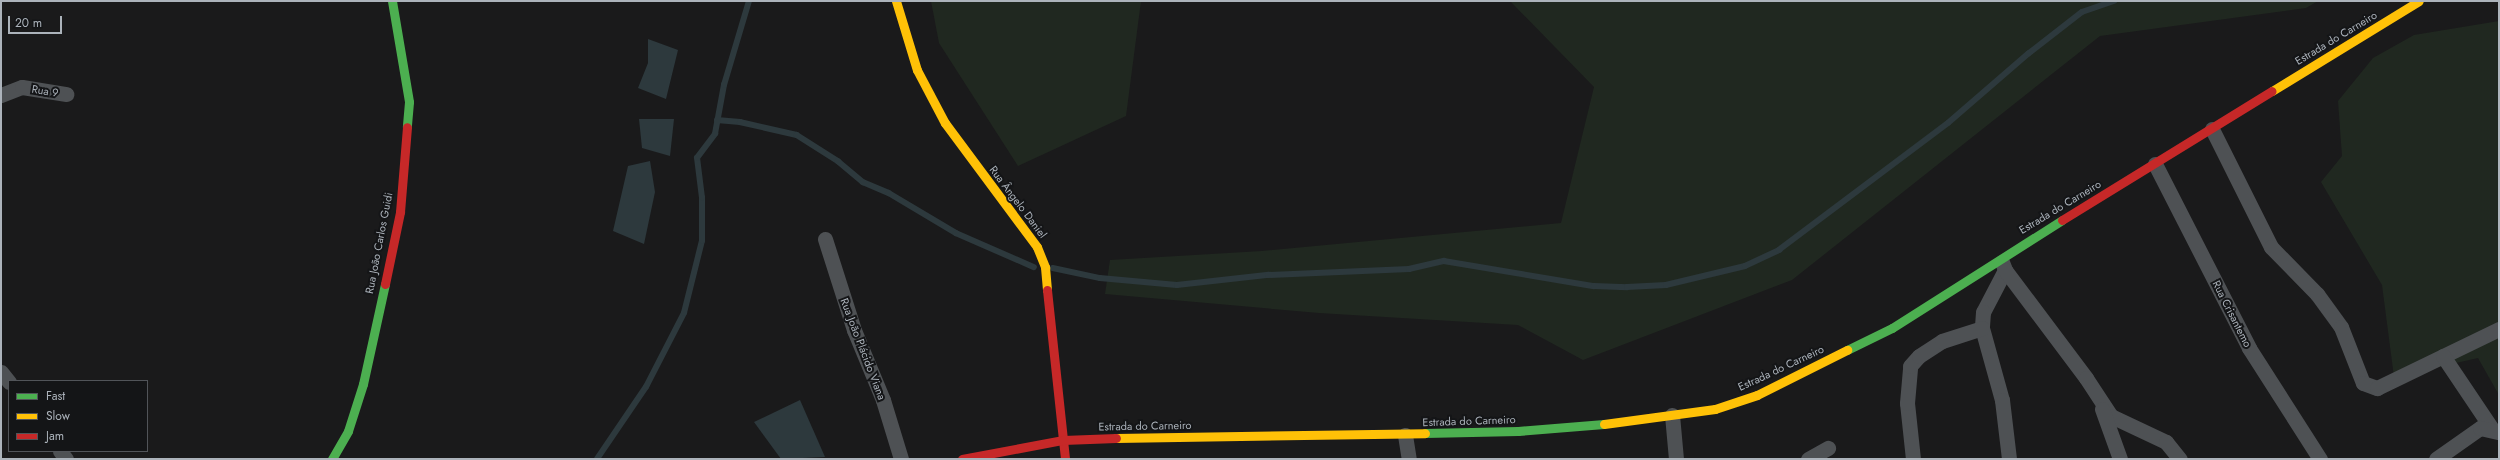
<!DOCTYPE html>
<meta charset="utf-8">
<style>
body{margin:0}
#map{position:relative;width:2500px;height:460px;overflow:hidden;background:#1a1a1b;font-family:Jost,sans-serif}
div>[style]{position:absolute}
.green>*{inset:0;background:#202820}
.water>*{inset:0;background:#2d393d}
.stream>*{height:5.5px;margin:-2.75px;padding:0 2.75px;transform-origin:2.75px;border-radius:2.75px;background:#2d393d}
.street>*{height:15px;margin:-7.5px;padding:0 7.5px;transform-origin:7.5px;border-radius:7.5px;background:#4e5154}
.fast>*{height:9px;margin:-4.5px;padding:0 4.5px;transform-origin:4.5px;border-radius:4.5px;background:#4caf50}
.slow>*{height:9px;margin:-4.5px;padding:0 4.5px;transform-origin:4.5px;border-radius:4.5px;background:#ffc107}
.jam>*{height:9px;margin:-4.5px;padding:0 4.5px;transform-origin:4.5px;border-radius:4.5px;background:#c62828}
span{translate:-50% -50%;white-space:nowrap;text-align:center;line-height:1.15;-webkit-text-stroke:4px #141517;paint-order:stroke}
.street-label{font-size:11px;color:#acb3bb}
.frame{position:absolute;inset:0;border:2px solid #acb3bb;pointer-events:none}
.legend{position:absolute;left:8px;top:380px;width:140px;height:72px;box-sizing:border-box;background:#141517;border:1px solid #515459;margin:0;padding:5px 7px;list-style:none;font-size:12px;color:#acb3bb}
.legend li{display:flex;align-items:center;gap:8px;height:20px}
.legend b{width:20px;border:1px solid #515459}
.scale{position:absolute;left:8px;top:16px;width:54px;height:18px;box-sizing:border-box;border:2px solid #acb3bb;border-top:0;padding-left:5px;font-size:12px;line-height:14px;white-space:nowrap;color:#acb3bb;-webkit-text-stroke:3px #141517;paint-order:stroke}
</style>
<div id="map">
<div class="green">
<i style="clip-path:polygon(931px 1px,1141px 1px,1126px 116px,1018px 166px,939px 43px)"></i>
<i style="clip-path:polygon(1510px 1px,2318px 1px,2306px 8px,2100px 36px,1792px 280px,1583px 360px,1518px 325px,1319px 313px,1105px 294px,1110px 260px,1262px 251px,1561px 223px,1594px 87px)"></i>
<i style="clip-path:polygon(2499px 21px,2499px 395px,2478px 358px,2394px 377px,2382px 285px,2321px 182px,2342px 156px,2338px 101px,2373px 58px,2414px 35px)"></i>
</div>
<div class="water">
<i style="clip-path:polygon(648px 39px,678px 50px,666px 99px,638px 88px,648px 63px)"></i>
<i style="clip-path:polygon(639px 119px,674px 119px,670px 156px,642px 148px)"></i>
<i style="clip-path:polygon(650px 161px,655px 192px,644px 244px,613px 231px,628px 166px)"></i>
<i style="clip-path:polygon(800px 400px,825px 457px,781px 459px,754px 422px)"></i>
</div>
<div class="stream">
<i style="left:717px;top:120px;width:23px;rotate:5deg"></i>
<i style="left:740px;top:122px;width:58px;rotate:12.8deg"></i>
<i style="left:797px;top:135px;width:49px;rotate:32.4deg"></i>
<i style="left:838px;top:161px;width:33px;rotate:40deg"></i>
<i style="left:863px;top:182px;width:28px;rotate:23deg"></i>
<i style="left:889px;top:193px;width:78px;rotate:30.8deg"></i>
<i style="left:956px;top:233px;width:85px;rotate:23.6deg"></i>
<i style="left:1053px;top:268px;width:48px;rotate:12deg"></i>
<i style="left:1100px;top:278px;width:77px;rotate:5.2deg"></i>
<i style="left:1177px;top:285px;width:92px;rotate:-6.3deg"></i>
<i style="left:1268px;top:275px;width:141px;rotate:-2.4deg"></i>
<i style="left:1409px;top:269px;width:36px;rotate:-13deg"></i>
<i style="left:1444px;top:261px;width:152px;rotate:9.5deg"></i>
<i style="left:1594px;top:286px;width:33px;rotate:2deg"></i>
<i style="left:1627px;top:287px;width:39px;rotate:-3deg"></i>
<i style="left:1666px;top:285px;width:81px;rotate:-13.5deg"></i>
<i style="left:1745px;top:266px;width:38px;rotate:-25deg"></i>
<i style="left:1779px;top:250px;width:211px;rotate:-36.9deg"></i>
<i style="left:1948px;top:123px;width:106px;rotate:-40.8deg"></i>
<i style="left:2028px;top:54px;width:68px;rotate:-37.9deg"></i>
<i style="left:2082px;top:12px;width:34px;rotate:-19deg"></i>
<i style="left:597px;top:459px;width:87px;rotate:-55.8deg"></i>
<i style="left:646px;top:387px;width:83px;rotate:-62.8deg"></i>
<i style="left:684px;top:313px;width:74px;rotate:-76deg"></i>
<i style="left:702px;top:241px;width:43px;rotate:-90deg"></i>
<i style="left:702px;top:198px;width:40px;rotate:-97.1deg"></i>
<i style="left:697px;top:158px;width:30px;rotate:-53deg"></i>
<i style="left:715px;top:134px;width:50px;rotate:-79.6deg"></i>
<i style="left:724px;top:85px;width:88px;rotate:-73.4deg"></i>
</div>
<div class="street">
<i style="left:1px;top:95px;width:22px;rotate:-21deg"></i>
<i style="left:22px;top:87px;width:45px;rotate:9deg"></i>
<i style="left:2212px;top:129px;width:132px;rotate:63.4deg"></i>
<i style="left:2271px;top:247px;width:66px;rotate:45.6deg"></i>
<i style="left:2317px;top:294px;width:41px;rotate:54deg"></i>
<i style="left:2341px;top:327px;width:60px;rotate:68.6deg"></i>
<i style="left:2363px;top:383px;width:15px;rotate:20deg"></i>
<i style="left:2377px;top:388px;width:136px;rotate:-25.8deg"></i>
<i style="left:2155px;top:164px;width:207px;rotate:62.9deg"></i>
<i style="left:2249px;top:348px;width:132px;rotate:57.4deg"></i>
<i style="left:825px;top:239px;width:96px;rotate:72.3deg"></i>
<i style="left:854px;top:330px;width:76px;rotate:67.5deg"></i>
<i style="left:883px;top:400px;width:62px;rotate:73deg"></i>
<i style="left:2002px;top:262px;width:9px;rotate:69deg"></i>
<i style="left:2005px;top:270px;width:47px;rotate:117.6deg"></i>
<i style="left:1983px;top:312px;width:16px;rotate:94deg"></i>
<i style="left:1982px;top:328px;width:75px;rotate:74.5deg"></i>
<i style="left:2002px;top:400px;width:59px;rotate:83.2deg"></i>
<i style="left:2005px;top:270px;width:135px;rotate:53.1deg"></i>
<i style="left:2086px;top:378px;width:45px;rotate:56.7deg"></i>
<i style="left:2111px;top:416px;width:61px;rotate:25.3deg"></i>
<i style="left:2166px;top:442px;width:22px;rotate:51deg"></i>
<i style="left:2443px;top:356px;width:88px;rotate:56.1deg"></i>
<i style="left:1px;top:372px;width:13px;rotate:51deg"></i>
<i style="left:2102px;top:409px;width:53px;rotate:70.2deg"></i>
<i style="left:1672px;top:415px;width:44px;rotate:84.8deg"></i>
<i style="left:1405px;top:435px;width:24px;rotate:81deg"></i>
<i style="left:60px;top:451px;width:10px;rotate:53deg"></i>
<i style="left:1808px;top:459px;width:23px;rotate:-29deg"></i>
<i style="left:1913px;top:459px;width:56px;rotate:-96.1deg"></i>
<i style="left:1907px;top:403px;width:37px;rotate:-85deg"></i>
<i style="left:1910px;top:366px;width:13px;rotate:-48deg"></i>
<i style="left:1919px;top:356px;width:27px;rotate:-33deg"></i>
<i style="left:1942px;top:341px;width:42px;rotate:-18deg"></i>
<i style="left:2436px;top:459px;width:54px;rotate:-35.2deg"></i>
<i style="left:2480px;top:428px;width:18px;rotate:13deg"></i>
</div>
<div class="fast">
<i style="left:392px;top:1px;width:102px;rotate:80.4deg"></i>
<i style="left:409px;top:102px;width:25px;rotate:95deg"></i>
<i style="left:1847px;top:350px;width:50px;rotate:-26.1deg"></i>
<i style="left:1892px;top:328px;width:201px;rotate:-32.4deg"></i>
<i style="left:1425px;top:433px;width:93px;rotate:-1.2deg"></i>
<i style="left:1518px;top:431px;width:86px;rotate:-4.7deg"></i>
<i style="left:332px;top:459px;width:32px;rotate:-60deg"></i>
<i style="left:348px;top:431px;width:49px;rotate:-72.3deg"></i>
<i style="left:363px;top:384px;width:102px;rotate:-77.6deg"></i>
</div>
<div class="slow">
<i style="left:896px;top:1px;width:72px;rotate:73.1deg"></i>
<i style="left:917px;top:70px;width:60px;rotate:62.2deg"></i>
<i style="left:945px;top:123px;width:154px;rotate:53.4deg"></i>
<i style="left:1037px;top:247px;width:22px;rotate:68deg"></i>
<i style="left:1045px;top:267px;width:23px;rotate:85deg"></i>
<i style="left:2272px;top:91px;width:172px;rotate:-31.5deg"></i>
<i style="left:1604px;top:424px;width:112px;rotate:-7.7deg"></i>
<i style="left:1715px;top:409px;width:44px;rotate:-18.4deg"></i>
<i style="left:1757px;top:395px;width:101px;rotate:-26.6deg"></i>
<i style="left:1116px;top:438px;width:309px;rotate:-0.9deg"></i>
</div>
<div class="jam">
<i style="left:2062px;top:220px;width:246px;rotate:-31.6deg"></i>
<i style="left:385px;top:284px;width:74px;rotate:-78.2deg"></i>
<i style="left:400px;top:212px;width:85px;rotate:-85.3deg"></i>
<i style="left:1047px;top:290px;width:170px;rotate:83.9deg"></i>
<i style="left:962px;top:459px;width:103px;rotate:-10.7deg"></i>
<i style="left:1063px;top:440px;width:53px;rotate:-2.2deg"></i>
</div>
<div class="street-label">
<span style="left:2336px;top:38px;rotate:-31deg">Estrada do Carneiro</span>
<span style="left:45px;top:91px;rotate:9deg">Rua 9</span>
<span style="left:1018px;top:202px;rotate:53deg">Rua Ângelo Daniel</span>
<span style="left:2060px;top:207px;rotate:-31deg">Estrada do Carneiro</span>
<span style="left:379px;top:243px;rotate:-79deg">Rua João Carlos Guidi</span>
<span style="left:2232px;top:314px;rotate:63deg">Rua Crisantemo</span>
<span style="left:863px;top:349px;rotate:69deg">Rua João Plácido Viana</span>
<span style="left:1781px;top:368px;rotate:-25deg">Estrada do Carneiro</span>
<span style="left:1469px;top:421px;rotate:-2deg">Estrada do Carneiro</span>
<span style="left:1145px;top:426px;rotate:-1deg">Estrada do Carneiro</span>
</div>
<div class="frame"></div>
<ul class="legend">
<li><b style="height:5px;background:#4caf50"></b>Fast</li>
<li><b style="height:5px;background:#ffc107"></b>Slow</li>
<li><b style="height:5px;background:#c62828"></b>Jam</li>
</ul>
<div class="scale">20 m</div>
</div>
